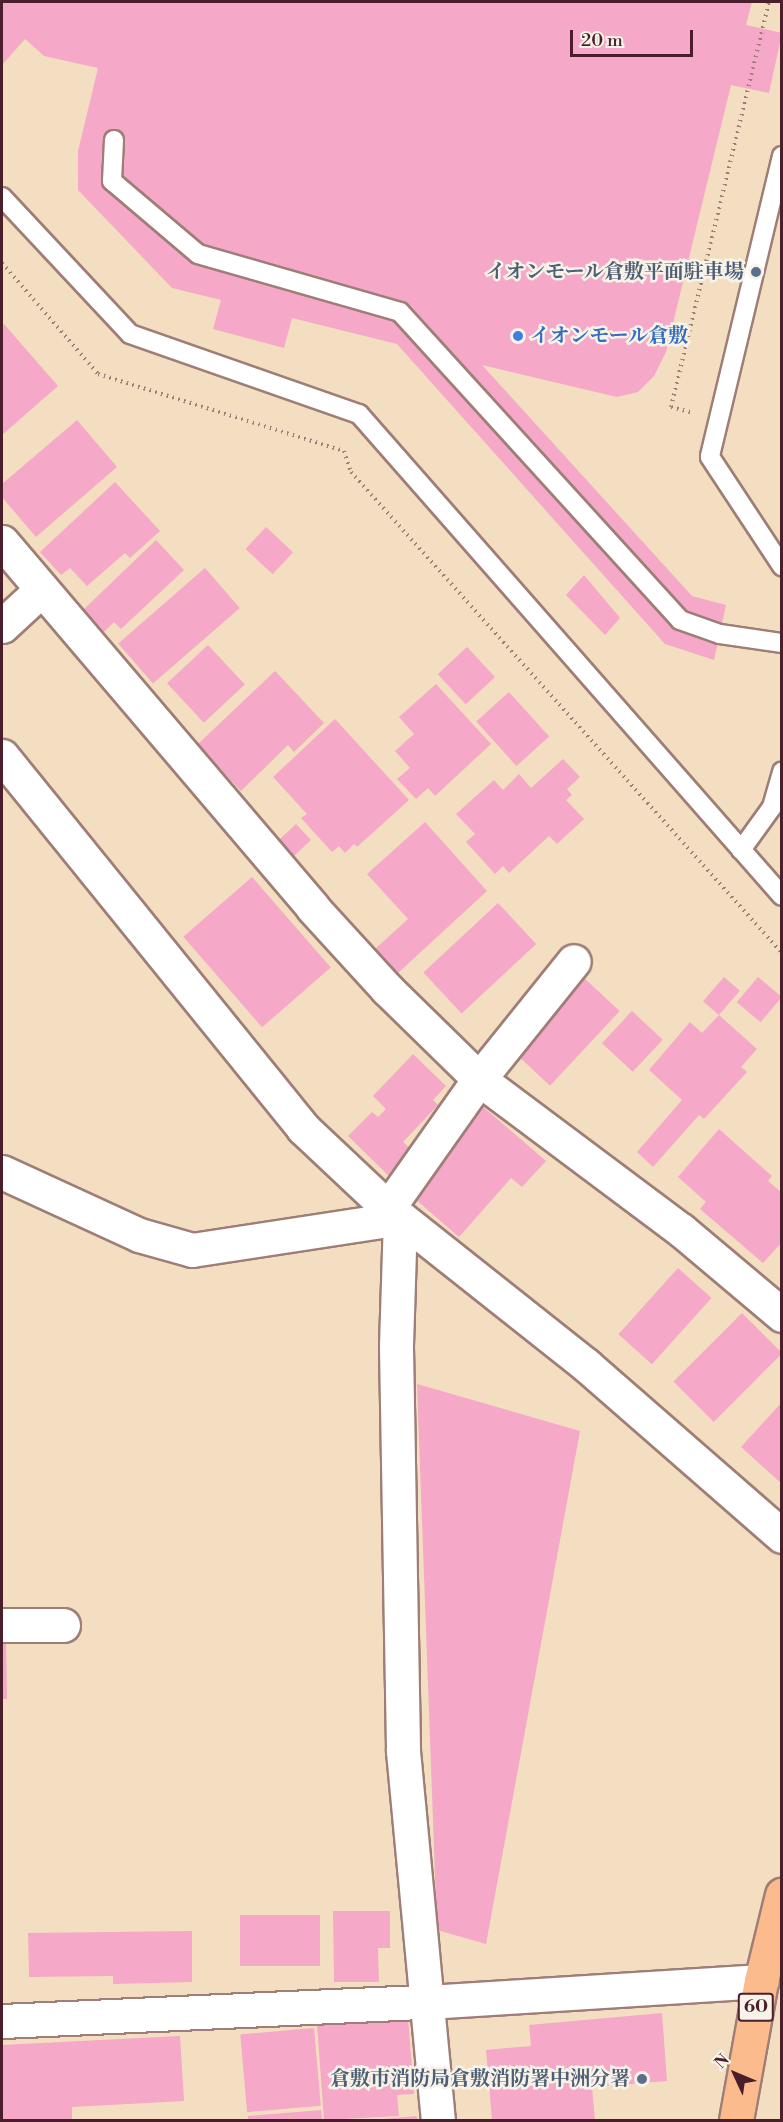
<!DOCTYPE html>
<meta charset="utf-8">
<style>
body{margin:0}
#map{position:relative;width:783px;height:2122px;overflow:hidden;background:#f3dec1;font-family:"Libre Bodoni","Noto Serif JP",serif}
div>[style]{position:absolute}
.building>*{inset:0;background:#f5a8c8;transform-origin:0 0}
.path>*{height:4px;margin-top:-2px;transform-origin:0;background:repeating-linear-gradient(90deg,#9e7e76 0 1.5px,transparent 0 6px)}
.roads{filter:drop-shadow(2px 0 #9e7e76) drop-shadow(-2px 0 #9e7e76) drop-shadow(0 2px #9e7e76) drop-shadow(0 -2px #9e7e76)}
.service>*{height:18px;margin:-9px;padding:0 9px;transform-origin:9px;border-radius:9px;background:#fff}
.minor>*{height:33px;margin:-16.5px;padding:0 16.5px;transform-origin:16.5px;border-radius:16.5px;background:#fff}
.primary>*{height:33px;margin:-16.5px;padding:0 16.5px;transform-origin:16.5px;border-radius:16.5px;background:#fbbb8d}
.dots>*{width:16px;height:16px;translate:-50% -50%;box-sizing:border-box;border:3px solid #f7f3e8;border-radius:50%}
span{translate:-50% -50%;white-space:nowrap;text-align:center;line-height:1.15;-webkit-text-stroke:5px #f7f3e8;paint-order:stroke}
.shield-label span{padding:2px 4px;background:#f7f3e8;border:2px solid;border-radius:4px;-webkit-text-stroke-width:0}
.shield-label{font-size:18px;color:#4a1f2b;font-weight:700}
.service-label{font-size:20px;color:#4e5e75;font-weight:700}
.right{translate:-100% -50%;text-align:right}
.shop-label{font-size:20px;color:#366cbe;font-weight:700}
.left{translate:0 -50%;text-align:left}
.frame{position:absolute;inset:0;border:3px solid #4a1f2b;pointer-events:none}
.north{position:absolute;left:705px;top:2044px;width:60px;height:60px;-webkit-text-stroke:4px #f7f3e8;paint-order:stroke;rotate:314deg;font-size:16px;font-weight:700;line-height:24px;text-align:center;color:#4a1f2b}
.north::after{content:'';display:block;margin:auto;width:21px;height:27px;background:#4a1f2b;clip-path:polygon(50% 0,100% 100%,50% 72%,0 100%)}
.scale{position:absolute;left:570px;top:30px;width:123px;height:27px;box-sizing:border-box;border:3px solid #4a1f2b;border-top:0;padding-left:8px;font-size:18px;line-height:21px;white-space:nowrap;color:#4a1f2b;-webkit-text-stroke:4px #f7f3e8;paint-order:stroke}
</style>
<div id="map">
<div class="building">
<i style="clip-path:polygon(2px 2px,752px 2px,746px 25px,782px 33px,769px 93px,731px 85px,666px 352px,654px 376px,638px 392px,617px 397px,482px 365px,692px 596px,726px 605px,714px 660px,665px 644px,397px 344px,292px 318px,284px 348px,213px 329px,221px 300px,172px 288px,78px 190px,78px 151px,98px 68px,44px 56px,25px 39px,2px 65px)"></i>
<i style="clip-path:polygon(4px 324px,58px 386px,2px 435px,2px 326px)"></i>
<i style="clip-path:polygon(77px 420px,117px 467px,36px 537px,2px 497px,2px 484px)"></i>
<i style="clip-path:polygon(115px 482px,160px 531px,130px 558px,125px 553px,87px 586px,70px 568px,61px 575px,40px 552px)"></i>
<i style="left:266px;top:527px;width:37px;height:30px;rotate:43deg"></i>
<i style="clip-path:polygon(156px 540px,184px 570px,121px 629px,114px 622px,103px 633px,82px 611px)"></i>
<i style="left:205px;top:568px;width:53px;height:115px;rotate:49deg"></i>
<i style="clip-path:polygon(584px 575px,620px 618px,605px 635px,566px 595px)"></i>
<i style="left:208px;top:645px;width:54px;height:56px;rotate:47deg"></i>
<i style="left:467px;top:647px;width:41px;height:40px;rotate:47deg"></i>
<i style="clip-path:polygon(275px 671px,324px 723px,294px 752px,288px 745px,241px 791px,197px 745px)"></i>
<i style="clip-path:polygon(436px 684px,491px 744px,435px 796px,428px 788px,416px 799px,397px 779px,410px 768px,395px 751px,414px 734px,399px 717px)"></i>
<i style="left:509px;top:692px;width:60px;height:44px;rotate:48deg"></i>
<i style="clip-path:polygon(335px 719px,409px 800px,357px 847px,354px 844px,345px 853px,339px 846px,332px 852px,301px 818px,307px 814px,273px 777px)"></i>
<i style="clip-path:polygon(563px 759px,580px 777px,567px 789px,572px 795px,566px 800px,584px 819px,557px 844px,549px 836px,509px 873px,503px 866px,495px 874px,466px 842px,475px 834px,456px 814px,494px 780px,503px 790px,519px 774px,531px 788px)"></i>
<i style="clip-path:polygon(425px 822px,487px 891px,398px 973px,375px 949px,408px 919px,367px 874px)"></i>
<i style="left:296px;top:824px;width:22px;height:23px;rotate:47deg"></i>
<i style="left:252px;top:877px;width:120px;height:91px;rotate:49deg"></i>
<i style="left:498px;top:903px;width:56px;height:102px;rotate:47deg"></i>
<i style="left:583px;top:977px;width:50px;height:102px;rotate:43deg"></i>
<i style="left:724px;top:977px;width:21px;height:32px;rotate:41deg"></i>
<i style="left:758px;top:977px;width:31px;height:33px;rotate:40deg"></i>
<i style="left:632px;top:1011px;width:42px;height:44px;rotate:43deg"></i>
<i style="clip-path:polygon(719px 1015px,757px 1049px,741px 1067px,747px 1072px,704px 1119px,699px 1115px,653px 1167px,637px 1152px,682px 1100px,649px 1070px,690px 1022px,702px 1033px)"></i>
<i style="clip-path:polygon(413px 1054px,446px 1086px,433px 1100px,438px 1105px,403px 1142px,415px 1153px,391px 1178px,348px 1136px,372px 1112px,378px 1117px,386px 1109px,373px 1096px)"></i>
<i style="clip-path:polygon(482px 1106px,546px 1161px,522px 1187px,511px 1178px,459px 1237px,407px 1192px)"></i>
<i style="clip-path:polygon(719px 1129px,772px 1176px,768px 1181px,782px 1193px,782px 1242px,763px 1263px,700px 1209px,706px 1202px,678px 1177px)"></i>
<i style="left:678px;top:1268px;width:45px;height:89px;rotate:42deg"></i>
<i style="left:742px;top:1313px;width:57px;height:97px;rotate:45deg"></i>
<i style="clip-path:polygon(417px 1384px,580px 1431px,486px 1944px,437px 1930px)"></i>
<i style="clip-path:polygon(782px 1402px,782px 1484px,741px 1447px)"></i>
<i style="clip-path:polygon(2px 1636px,6px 1636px,7px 1699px,2px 1699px)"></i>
<i style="clip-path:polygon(333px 1911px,390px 1911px,390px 1948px,378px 1948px,379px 1982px,334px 1982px)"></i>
<i style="left:320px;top:1915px;width:51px;height:80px;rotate:90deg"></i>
<i style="clip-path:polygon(192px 1931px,192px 1982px,113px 1984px,113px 1976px,29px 1977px,28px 1933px)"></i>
<i style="clip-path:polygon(662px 2013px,667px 2081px,592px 2087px,595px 2120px,492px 2120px,486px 2050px,531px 2046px,529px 2025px)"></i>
<i style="clip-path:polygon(408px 2017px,414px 2094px,397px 2095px,399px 2116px,324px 2120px,317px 2025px)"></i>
<i style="left:314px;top:2028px;width:78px;height:74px;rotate:85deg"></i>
<i style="clip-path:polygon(180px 2036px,184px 2101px,72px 2107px,72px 2120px,2px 2120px,2px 2045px)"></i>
<i style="clip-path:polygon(321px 2110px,322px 2120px,248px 2120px,248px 2116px)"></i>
<i style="clip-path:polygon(417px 2116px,417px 2120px,383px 2120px,383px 2119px)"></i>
</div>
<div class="path">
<i style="left:2px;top:263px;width:147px;rotate:49.1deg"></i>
<i style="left:98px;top:374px;width:258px;rotate:17.4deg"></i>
<i style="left:344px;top:451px;width:22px;rotate:72deg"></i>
<i style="left:351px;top:472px;width:646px;rotate:48.14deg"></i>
<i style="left:690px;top:412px;width:20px;rotate:-165deg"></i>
<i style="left:671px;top:407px;width:417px;rotate:-76.4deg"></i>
</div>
<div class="roads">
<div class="service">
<i style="left:114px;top:140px;width:41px;rotate:92.8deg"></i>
<i style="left:112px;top:181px;width:113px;rotate:40.3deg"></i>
<i style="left:198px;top:254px;width:210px;rotate:16deg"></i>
<i style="left:400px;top:312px;width:416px;rotate:47.7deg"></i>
<i style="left:680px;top:620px;width:42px;rotate:19.3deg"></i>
<i style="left:720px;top:634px;width:63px;rotate:8.3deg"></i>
<i style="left:782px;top:156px;width:309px;rotate:103.5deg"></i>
<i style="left:710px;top:457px;width:131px;rotate:56.6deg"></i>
<i style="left:2px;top:197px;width:187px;rotate:46.9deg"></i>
<i style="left:130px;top:334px;width:243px;rotate:19.3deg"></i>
<i style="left:359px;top:414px;width:641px;rotate:48.73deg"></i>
<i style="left:741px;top:850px;width:53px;rotate:-54.2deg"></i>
<i style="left:772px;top:807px;width:37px;rotate:-74deg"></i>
</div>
<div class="minor">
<i style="left:2px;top:542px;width:480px;rotate:49.6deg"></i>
<i style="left:313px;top:908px;width:110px;rotate:47.6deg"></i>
<i style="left:387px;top:989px;width:129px;rotate:44.4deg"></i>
<i style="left:479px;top:1079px;width:252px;rotate:36.8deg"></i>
<i style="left:681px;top:1230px;width:132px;rotate:40.1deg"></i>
<i style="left:2px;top:626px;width:53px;rotate:-42.7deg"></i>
<i style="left:2px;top:756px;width:479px;rotate:51deg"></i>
<i style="left:303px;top:1128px;width:117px;rotate:43.3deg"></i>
<i style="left:388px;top:1208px;width:253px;rotate:38.4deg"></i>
<i style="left:586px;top:1365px;width:260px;rotate:41.1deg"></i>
<i style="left:2px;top:1172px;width:151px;rotate:24.7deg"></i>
<i style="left:139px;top:1235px;width:55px;rotate:15.8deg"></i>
<i style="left:192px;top:1250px;width:210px;rotate:-8.7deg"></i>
<i style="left:400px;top:1218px;width:129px;rotate:91.8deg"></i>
<i style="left:396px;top:1347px;width:404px;rotate:89deg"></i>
<i style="left:403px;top:1751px;width:371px;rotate:84.6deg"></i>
<i style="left:388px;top:1208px;width:158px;rotate:-54.8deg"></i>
<i style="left:479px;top:1079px;width:151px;rotate:-51.2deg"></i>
<i style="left:2px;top:1625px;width:61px"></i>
<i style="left:2px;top:2021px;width:426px;rotate:-2.6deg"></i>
<i style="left:428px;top:2002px;width:334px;rotate:-3.6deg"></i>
</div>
<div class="primary">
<i style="left:736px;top:2120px;width:141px;rotate:-79.8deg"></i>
<i style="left:761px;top:1981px;width:89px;rotate:-76.3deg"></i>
</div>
</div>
<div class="dots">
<i style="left:756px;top:272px;background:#5c6f8a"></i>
<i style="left:518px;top:336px;background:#3f7fe0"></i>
<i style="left:642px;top:2079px;background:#5c6f8a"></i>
</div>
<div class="shield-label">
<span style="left:756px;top:2007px">60</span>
</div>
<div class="service-label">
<span class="right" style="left:744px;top:272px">イオンモール倉敷平面駐車場</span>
<span class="right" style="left:630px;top:2079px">倉敷市消防局倉敷消防署中洲分署</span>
</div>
<div class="shop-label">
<span class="left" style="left:530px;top:336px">イオンモール倉敷</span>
</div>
<div class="frame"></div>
<div class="north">N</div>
<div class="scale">20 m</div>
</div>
